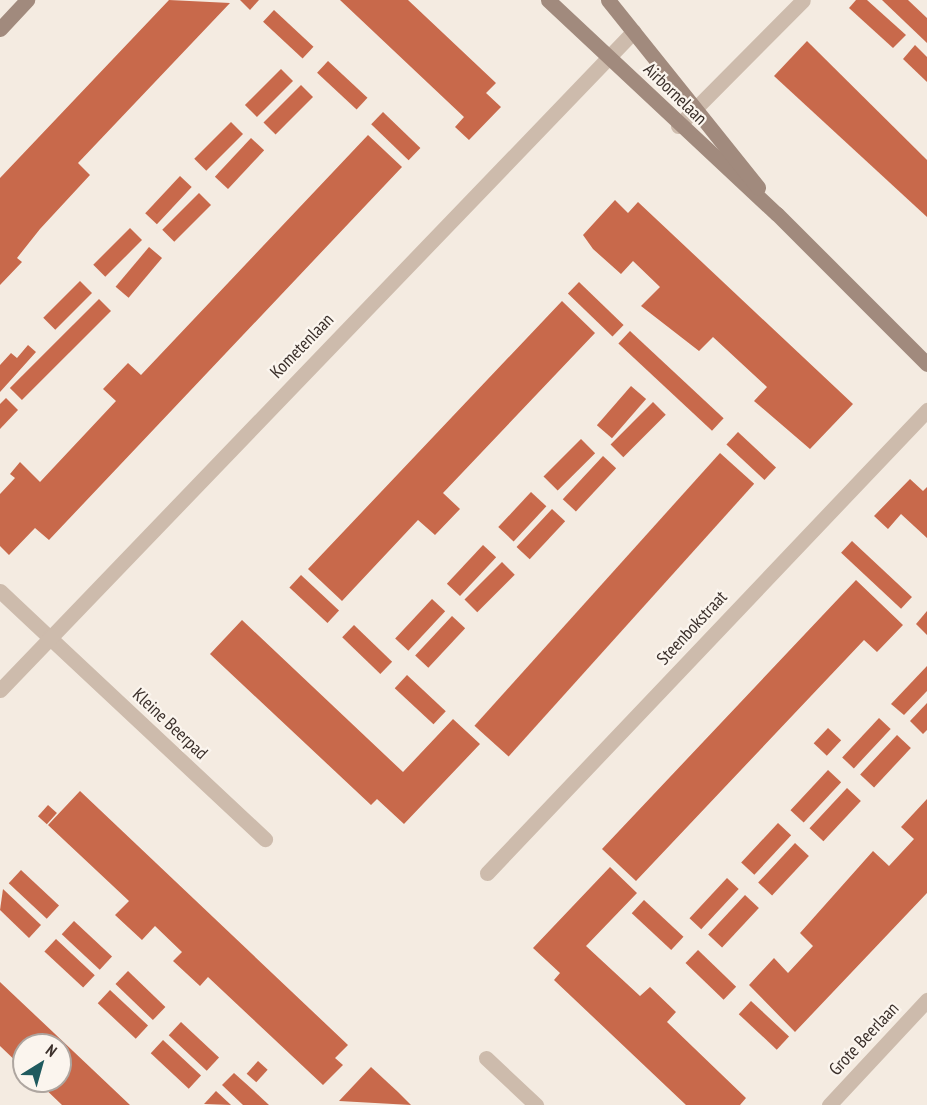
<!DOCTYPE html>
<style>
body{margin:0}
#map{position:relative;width:927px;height:1105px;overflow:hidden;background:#f4ebe1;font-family:"PT Sans Narrow",sans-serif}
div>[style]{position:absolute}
.building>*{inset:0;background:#c8694b;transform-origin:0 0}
.lane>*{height:15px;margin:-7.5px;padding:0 7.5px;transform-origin:7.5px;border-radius:7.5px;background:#cdbbac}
.street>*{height:15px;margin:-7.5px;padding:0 7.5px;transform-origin:7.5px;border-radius:7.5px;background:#cdbbac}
.secondary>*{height:15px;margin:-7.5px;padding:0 7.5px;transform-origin:7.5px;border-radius:7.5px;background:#a18a7d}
span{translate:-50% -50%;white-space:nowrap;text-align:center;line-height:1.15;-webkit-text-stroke:4.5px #fbf5ee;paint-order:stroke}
.street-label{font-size:18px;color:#3b302b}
.north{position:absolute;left:12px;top:1033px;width:60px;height:60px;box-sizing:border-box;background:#fbf5ee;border:2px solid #aea6a0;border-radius:50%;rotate:37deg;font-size:16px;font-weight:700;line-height:24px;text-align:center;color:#3b302b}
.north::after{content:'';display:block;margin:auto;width:21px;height:27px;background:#1f5a5e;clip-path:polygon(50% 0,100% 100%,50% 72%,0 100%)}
</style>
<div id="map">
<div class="building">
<i style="clip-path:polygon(169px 0,230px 3px,78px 163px,90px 175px,40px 229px,17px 258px,22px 262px,0 285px,0 178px)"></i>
<i style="clip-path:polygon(240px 0,259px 0,250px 10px)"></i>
<i style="clip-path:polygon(340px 0,408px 0,496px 83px,486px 93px,501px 107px,469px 140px,455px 127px,464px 117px)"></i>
<i style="clip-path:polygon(856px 0,867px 0,906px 35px,893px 48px,849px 8px)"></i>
<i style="clip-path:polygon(882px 0,908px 0,927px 18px,927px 43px)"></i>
<i style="left:274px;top:10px;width:54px;height:16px;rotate:43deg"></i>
<i style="clip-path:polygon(807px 41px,927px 160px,927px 217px,774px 76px)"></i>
<i style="clip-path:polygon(915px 45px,927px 57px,927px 82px,903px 59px)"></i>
<i style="left:328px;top:61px;width:54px;height:16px;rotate:43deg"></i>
<i style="left:281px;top:69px;width:17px;height:51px;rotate:45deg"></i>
<i style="left:301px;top:85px;width:17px;height:53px;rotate:45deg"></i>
<i style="left:383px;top:112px;width:52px;height:17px;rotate:44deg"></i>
<i style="left:231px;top:122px;width:17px;height:52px;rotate:45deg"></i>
<i style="clip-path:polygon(368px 135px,402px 167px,49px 540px,35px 528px,9px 555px,0 546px,0 494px,15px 478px,10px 474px,20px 462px,40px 482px,116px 401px,103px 389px,128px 363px,141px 375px)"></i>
<i style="left:251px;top:138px;width:18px;height:53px;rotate:43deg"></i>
<i style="left:180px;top:176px;width:16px;height:51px;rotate:43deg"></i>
<i style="left:199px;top:193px;width:17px;height:52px;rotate:45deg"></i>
<i style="clip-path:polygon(615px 200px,628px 213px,638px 202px,853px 404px,810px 449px,754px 401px,767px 387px,713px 337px,699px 351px,641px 306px,660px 287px,633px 261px,621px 274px,593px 249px,583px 235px)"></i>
<i style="left:130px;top:228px;width:17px;height:52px;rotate:45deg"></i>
<i style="left:149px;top:247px;width:17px;height:52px;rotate:40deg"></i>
<i style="left:80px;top:281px;width:17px;height:52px;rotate:45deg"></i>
<i style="left:579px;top:282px;width:62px;height:16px;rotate:44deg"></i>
<i style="left:99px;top:299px;width:17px;height:126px;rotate:45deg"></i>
<i style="clip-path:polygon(562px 301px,595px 333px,443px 493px,460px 509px,435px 535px,418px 520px,342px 601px,308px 569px)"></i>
<i style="left:630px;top:331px;width:128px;height:17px;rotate:43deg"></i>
<i style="clip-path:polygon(28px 345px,36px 352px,0 392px,0 365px,11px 353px,17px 358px)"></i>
<i style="left:631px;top:386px;width:20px;height:52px;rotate:41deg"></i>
<i style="clip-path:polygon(6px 398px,18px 410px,0 429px,0 404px)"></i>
<i style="left:653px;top:402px;width:18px;height:60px;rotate:45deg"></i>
<i style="left:738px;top:432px;width:52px;height:17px;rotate:43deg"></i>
<i style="left:581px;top:439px;width:20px;height:53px;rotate:45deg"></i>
<i style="left:720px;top:453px;width:46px;height:367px;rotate:42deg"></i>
<i style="left:603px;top:456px;width:18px;height:59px;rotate:43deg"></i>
<i style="clip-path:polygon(910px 479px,923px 491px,927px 487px,927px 538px,901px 514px,888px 529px,874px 516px)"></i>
<i style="left:531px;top:492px;width:21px;height:48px;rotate:43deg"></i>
<i style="left:552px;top:509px;width:18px;height:52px;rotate:43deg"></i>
<i style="left:852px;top:541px;width:82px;height:16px;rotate:43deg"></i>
<i style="left:483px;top:545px;width:18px;height:53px;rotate:43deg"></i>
<i style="left:502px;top:562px;width:18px;height:53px;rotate:45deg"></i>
<i style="left:301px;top:575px;width:52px;height:17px;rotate:43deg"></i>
<i style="clip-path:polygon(856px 580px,903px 625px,877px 652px,864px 640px,636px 881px,602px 849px)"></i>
<i style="left:432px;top:599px;width:18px;height:54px;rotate:43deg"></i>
<i style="clip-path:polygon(927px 611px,927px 635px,916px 624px)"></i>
<i style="left:452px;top:616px;width:18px;height:54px;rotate:43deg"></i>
<i style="clip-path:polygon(242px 620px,403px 772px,453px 719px,480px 744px,404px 824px,377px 799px,371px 805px,210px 654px)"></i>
<i style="left:354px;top:625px;width:53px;height:17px;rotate:44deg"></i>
<i style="clip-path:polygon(927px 666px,927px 691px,904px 715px,891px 704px)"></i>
<i style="left:407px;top:675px;width:53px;height:18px;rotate:43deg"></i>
<i style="clip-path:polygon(927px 703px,927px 730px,923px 734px,910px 721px)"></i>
<i style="left:879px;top:718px;width:16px;height:54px;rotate:43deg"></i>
<i style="left:828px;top:728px;width:18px;height:21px;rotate:43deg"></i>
<i style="left:897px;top:735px;width:19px;height:54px;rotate:43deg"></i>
<i style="left:828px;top:770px;width:18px;height:55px;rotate:43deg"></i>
<i style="left:847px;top:788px;width:19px;height:55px;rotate:43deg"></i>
<i style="clip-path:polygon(80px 791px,348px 1045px,335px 1058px,343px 1065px,323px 1085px,208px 977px,200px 986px,173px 961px,182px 952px,155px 926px,142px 940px,115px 915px,129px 901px,48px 825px)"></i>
<i style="clip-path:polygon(927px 799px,927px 893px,795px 1032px,749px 985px,774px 958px,788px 973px,813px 946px,800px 933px,873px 851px,889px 866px,914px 839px,901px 827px)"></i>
<i style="left:48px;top:805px;width:12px;height:15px;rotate:42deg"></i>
<i style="left:778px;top:823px;width:18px;height:54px;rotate:43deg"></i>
<i style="left:795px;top:843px;width:19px;height:54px;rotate:43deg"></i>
<i style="clip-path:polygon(610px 867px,637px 893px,586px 946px,640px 996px,650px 987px,676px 1012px,667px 1022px,746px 1098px,740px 1105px,686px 1105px,554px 980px,560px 973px,533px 948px)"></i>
<i style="left:21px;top:870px;width:52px;height:18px;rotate:43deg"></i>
<i style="left:727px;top:878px;width:16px;height:55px;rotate:43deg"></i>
<i style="clip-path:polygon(3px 889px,41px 925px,29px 938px,0 910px)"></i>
<i style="left:745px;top:895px;width:19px;height:54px;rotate:43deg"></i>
<i style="left:644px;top:900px;width:54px;height:18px;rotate:43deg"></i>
<i style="left:74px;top:921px;width:52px;height:18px;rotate:43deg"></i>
<i style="left:56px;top:939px;width:53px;height:17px;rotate:43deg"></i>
<i style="left:698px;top:950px;width:53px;height:18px;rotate:44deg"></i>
<i style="left:128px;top:971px;width:52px;height:18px;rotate:44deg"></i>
<i style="clip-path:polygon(0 982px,54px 1033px,130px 1105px,62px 1105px,37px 1081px,60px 1081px,60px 1045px,24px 1045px,22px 1067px,0 1046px)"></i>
<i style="left:110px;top:990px;width:52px;height:18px;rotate:43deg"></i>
<i style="left:751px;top:1001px;width:52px;height:18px;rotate:43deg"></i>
<i style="left:181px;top:1022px;width:52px;height:18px;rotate:43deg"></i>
<i style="left:163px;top:1040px;width:52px;height:18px;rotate:43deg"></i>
<i style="left:258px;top:1061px;width:13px;height:17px;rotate:42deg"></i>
<i style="clip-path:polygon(371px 1067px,398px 1092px,411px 1105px,339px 1101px)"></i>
<i style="clip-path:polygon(234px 1073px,253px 1090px,269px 1105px,243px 1105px,222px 1085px)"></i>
<i style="clip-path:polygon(216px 1091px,231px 1105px,204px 1104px)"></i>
</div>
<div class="lane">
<i style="left:678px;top:126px;width:177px;rotate:-45.2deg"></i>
<i style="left:0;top:591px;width:67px;rotate:43.2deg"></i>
</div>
<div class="street">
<i style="left:49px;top:637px;width:296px;rotate:43.1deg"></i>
<i style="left:0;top:690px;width:914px;rotate:-46.11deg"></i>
<i style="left:487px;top:873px;width:639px;rotate:-46.46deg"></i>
<i style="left:486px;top:1058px;width:69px;rotate:43.2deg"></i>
<i style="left:829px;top:1105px;width:144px;rotate:-47deg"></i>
</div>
<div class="secondary">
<i style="left:548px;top:0;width:313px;rotate:43.1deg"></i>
<i style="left:777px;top:214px;width:212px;rotate:45deg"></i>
<i style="left:608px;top:0;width:240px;rotate:51.3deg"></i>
<i style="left:0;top:29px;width:40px;rotate:-47deg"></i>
</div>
<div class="street-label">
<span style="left:675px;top:94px;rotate:44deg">Airbornelaan</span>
<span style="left:302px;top:346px;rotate:-46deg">Kometenlaan</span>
<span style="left:692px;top:628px;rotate:-47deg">Steenbokstraat</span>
<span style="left:170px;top:724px;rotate:43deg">Kleine Beerpad</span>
<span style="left:864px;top:1039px;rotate:-47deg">Grote Beerlaan</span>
</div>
<div class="north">N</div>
</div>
